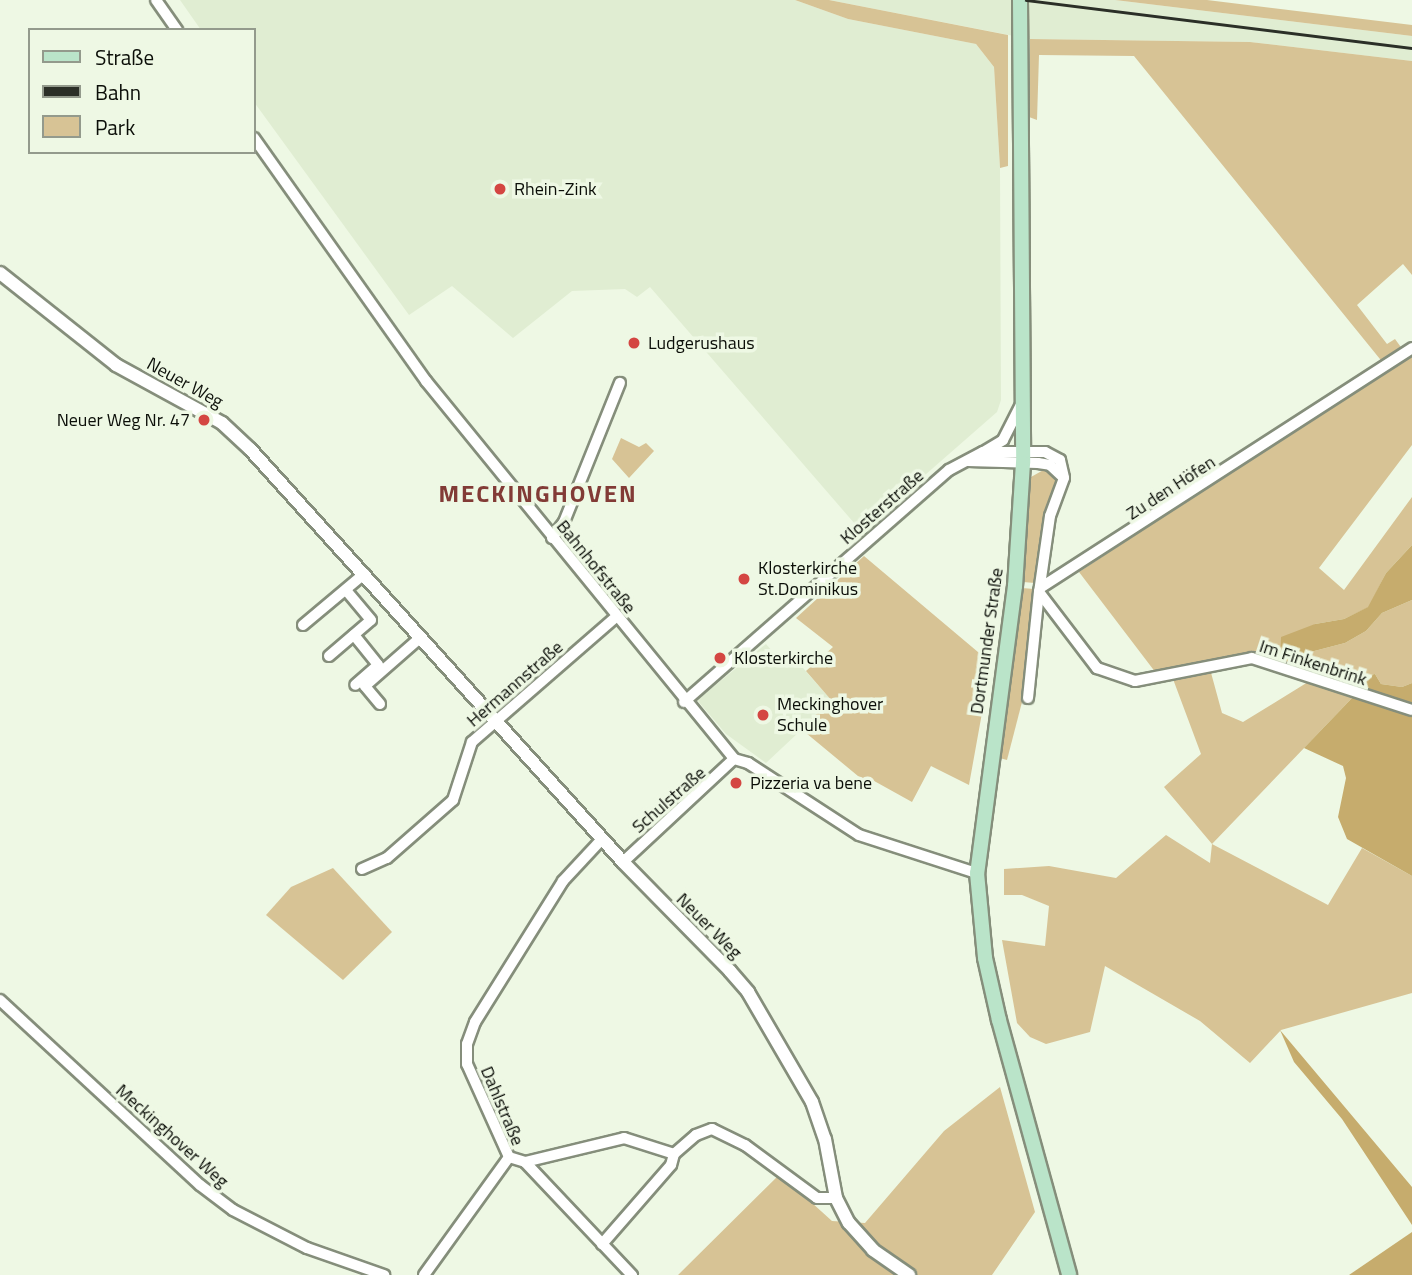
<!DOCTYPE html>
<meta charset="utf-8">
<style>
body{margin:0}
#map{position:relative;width:1412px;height:1275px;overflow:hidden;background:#eef8e4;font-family:"Titillium Web",sans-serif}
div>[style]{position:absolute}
.built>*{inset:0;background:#e0edd2}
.green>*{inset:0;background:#d7c395}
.forest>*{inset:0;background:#c6ac6d}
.roads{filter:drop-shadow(2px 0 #858e7b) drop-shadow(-2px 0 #858e7b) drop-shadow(0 2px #858e7b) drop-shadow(0 -2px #858e7b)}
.minor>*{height:10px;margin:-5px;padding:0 5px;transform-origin:5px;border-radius:5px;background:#fff}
.tertiary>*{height:12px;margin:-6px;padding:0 6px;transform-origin:6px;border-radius:6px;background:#fff}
.secondary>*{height:14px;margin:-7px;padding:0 7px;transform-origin:7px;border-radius:7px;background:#bae4c9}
.rail>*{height:2.5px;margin:-1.25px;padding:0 1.25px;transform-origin:1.25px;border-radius:1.25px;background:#2b2f27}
.dots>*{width:19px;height:19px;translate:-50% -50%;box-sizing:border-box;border:4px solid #eef8e4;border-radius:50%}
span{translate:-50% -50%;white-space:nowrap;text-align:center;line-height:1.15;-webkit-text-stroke:7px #eef8e4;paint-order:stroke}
.poi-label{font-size:18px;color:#0b0e08}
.left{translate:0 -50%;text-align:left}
.right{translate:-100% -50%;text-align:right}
.street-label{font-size:18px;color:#0b0e08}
.district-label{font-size:24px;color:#823b36;font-weight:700;letter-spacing:2px}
.legend{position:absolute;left:28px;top:28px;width:228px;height:126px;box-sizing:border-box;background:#eef8e4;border:2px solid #939a8c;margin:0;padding:9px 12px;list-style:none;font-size:21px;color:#0b0e08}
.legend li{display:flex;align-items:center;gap:14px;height:35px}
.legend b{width:35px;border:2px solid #939a8c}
</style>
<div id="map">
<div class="built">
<i style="clip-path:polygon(180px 0,795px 0,848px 19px,976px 44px,994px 67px,1000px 168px,1001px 400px,997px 412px,861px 531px,650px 287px,637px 297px,625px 289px,572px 291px,513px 338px,452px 286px,409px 315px,254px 102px,254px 30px,201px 30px)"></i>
<i style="clip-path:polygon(829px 0,1115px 0,1412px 36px,1412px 61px,1250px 42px,1030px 39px)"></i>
<i style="clip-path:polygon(766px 644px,779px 659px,789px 652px,832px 701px,766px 763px,726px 734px,697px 700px)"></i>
</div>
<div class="green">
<i style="clip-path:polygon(795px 0,829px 0,1008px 35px,1008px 166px,1000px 168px,994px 67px,976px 44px,848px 19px)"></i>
<i style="clip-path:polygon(1115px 0,1207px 0,1412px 25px,1412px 36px)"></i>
<i style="clip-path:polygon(1030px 39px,1250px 42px,1412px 61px,1412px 275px,1403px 264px,1357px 305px,1387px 344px,1395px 339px,1403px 350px,1384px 364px,1134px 56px,1039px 55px,1037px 120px,1029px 117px)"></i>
<i style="clip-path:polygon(1412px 353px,1412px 445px,1319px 568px,1344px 590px,1412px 497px,1412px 545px,1386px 573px,1369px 607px,1344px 619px,1315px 624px,1280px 665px,1264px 658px,1159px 677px,1079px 572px)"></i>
<i style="clip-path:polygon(621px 438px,639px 447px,646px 443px,654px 451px,629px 478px,612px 459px)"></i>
<i style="clip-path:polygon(1047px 468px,1058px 483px,1043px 526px,1035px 583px,1023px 582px,1031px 477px)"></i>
<i style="clip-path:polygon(864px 556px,991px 663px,969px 785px,931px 766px,912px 802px,867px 777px,864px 781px,800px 728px,832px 701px,806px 671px,833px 647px,796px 618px)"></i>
<i style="clip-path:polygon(1022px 588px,1034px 589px,1022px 702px,1007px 760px,996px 757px)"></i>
<i style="clip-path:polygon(1412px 600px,1412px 683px,1402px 687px,1381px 684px,1375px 674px,1354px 678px,1332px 672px,1313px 667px,1299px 655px,1345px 643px,1366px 631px,1382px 613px)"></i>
<i style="clip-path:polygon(1210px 669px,1222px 713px,1243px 722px,1308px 682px,1353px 697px,1212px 844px,1328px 905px,1362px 848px,1412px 876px,1412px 993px,1281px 1030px,1250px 1063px,1200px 1021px,1105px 966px,1090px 1032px,1046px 1044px,1030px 1037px,1017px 1023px,1002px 940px,1045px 946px,1049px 906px,1022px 895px,1004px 895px,1004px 869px,1049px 866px,1116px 878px,1166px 835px,1210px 863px,1212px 844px,1164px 787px,1201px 754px,1173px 679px)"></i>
<i style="clip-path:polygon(333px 868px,392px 932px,343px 980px,266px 915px,291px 887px)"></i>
<i style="clip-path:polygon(1000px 1087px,1035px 1212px,992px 1275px,678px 1275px,780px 1174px,832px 1221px,865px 1223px,944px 1131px)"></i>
</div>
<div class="forest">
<i style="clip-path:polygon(1412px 545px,1412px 600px,1382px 613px,1366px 631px,1345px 643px,1299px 655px,1313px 667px,1332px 672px,1354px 678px,1375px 674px,1381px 684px,1402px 687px,1412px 683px,1412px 876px,1347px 839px,1338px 817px,1346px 778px,1343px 766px,1304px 748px,1353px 697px,1308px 682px,1309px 676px,1280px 665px,1281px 637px,1315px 624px,1344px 619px,1368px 607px,1386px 573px)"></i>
<i style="clip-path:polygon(1280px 1030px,1412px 1187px,1412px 1225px,1342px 1119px,1294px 1062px)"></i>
<i style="clip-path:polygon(1412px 1232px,1412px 1275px,1349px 1275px)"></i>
</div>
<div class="roads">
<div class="minor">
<i style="left:156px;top:0;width:37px;rotate:55deg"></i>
<i style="left:254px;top:138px;width:298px;rotate:54.7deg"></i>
<i style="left:426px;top:381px;width:488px;rotate:50.8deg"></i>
<i style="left:734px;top:759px;width:15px;rotate:16deg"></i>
<i style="left:748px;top:763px;width:132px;rotate:33deg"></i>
<i style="left:859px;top:835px;width:124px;rotate:17.9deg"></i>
<i style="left:985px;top:451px;width:21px;rotate:-31deg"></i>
<i style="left:1003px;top:440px;width:38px;rotate:-63deg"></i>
<i style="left:968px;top:461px;width:70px;rotate:1.6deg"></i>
<i style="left:1038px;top:463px;width:12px;rotate:9deg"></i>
<i style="left:1050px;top:465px;width:18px;rotate:43deg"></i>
<i style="left:552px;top:538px;width:20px;rotate:-53deg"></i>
<i style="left:564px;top:522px;width:150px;rotate:-68.1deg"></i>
<i style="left:1040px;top:588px;width:443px;rotate:-32.8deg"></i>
<i style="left:303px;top:625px;width:80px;rotate:-39.9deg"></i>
<i style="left:354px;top:635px;width:38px;rotate:51deg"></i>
<i style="left:378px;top:665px;width:30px;rotate:139deg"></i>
<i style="left:329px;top:656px;width:55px;rotate:-40.6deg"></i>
<i style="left:371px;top:620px;width:39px;rotate:-130deg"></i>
<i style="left:1028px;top:698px;width:107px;rotate:-84.1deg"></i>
<i style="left:684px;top:702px;width:352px;rotate:-41.2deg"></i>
<i style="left:949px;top:470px;width:38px;rotate:-28deg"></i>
<i style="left:983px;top:452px;width:62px"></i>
<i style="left:1045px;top:452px;width:17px;rotate:28deg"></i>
<i style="left:1060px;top:460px;width:18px;rotate:77deg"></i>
<i style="left:1064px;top:478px;width:40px;rotate:110.2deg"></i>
<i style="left:1050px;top:516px;width:77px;rotate:98.2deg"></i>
<i style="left:1039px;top:592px;width:96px;rotate:52.7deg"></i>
<i style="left:1097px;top:668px;width:40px;rotate:18.9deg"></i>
<i style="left:1135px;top:681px;width:119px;rotate:-11.1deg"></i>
<i style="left:1252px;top:658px;width:168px;rotate:18deg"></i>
<i style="left:380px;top:704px;width:23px;rotate:-130deg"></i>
<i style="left:365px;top:686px;width:74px;rotate:-41.2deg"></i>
<i style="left:623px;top:862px;width:151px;rotate:-42.9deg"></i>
<i style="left:362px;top:869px;width:27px;rotate:-24deg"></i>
<i style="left:387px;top:858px;width:88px;rotate:-41.3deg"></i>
<i style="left:453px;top:800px;width:61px;rotate:-71.9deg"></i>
<i style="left:472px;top:742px;width:191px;rotate:-41deg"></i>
<i style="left:0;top:1000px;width:272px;rotate:42.8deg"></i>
<i style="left:200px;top:1185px;width:41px;rotate:37.1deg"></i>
<i style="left:233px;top:1210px;width:83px;rotate:27.2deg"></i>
<i style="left:307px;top:1248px;width:82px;rotate:19.3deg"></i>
<i style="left:674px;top:1154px;width:29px;rotate:-41deg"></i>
<i style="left:696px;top:1135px;width:17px;rotate:-21deg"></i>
<i style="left:712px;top:1129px;width:37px;rotate:26deg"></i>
<i style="left:745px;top:1145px;width:89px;rotate:36.4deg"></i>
<i style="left:817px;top:1198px;width:19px"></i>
<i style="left:509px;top:1157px;width:17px;rotate:17deg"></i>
<i style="left:525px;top:1162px;width:156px;rotate:46.6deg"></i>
<i style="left:525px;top:1162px;width:102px;rotate:-13.6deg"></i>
<i style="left:624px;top:1138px;width:52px;rotate:17.7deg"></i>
<i style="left:674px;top:1154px;width:11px;rotate:105deg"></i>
<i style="left:671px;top:1165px;width:105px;rotate:131.1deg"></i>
<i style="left:424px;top:1275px;width:145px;rotate:-54.2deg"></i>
<i style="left:509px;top:1157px;width:102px;rotate:-114.3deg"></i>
<i style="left:467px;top:1064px;width:20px;rotate:-90deg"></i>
<i style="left:467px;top:1044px;width:23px;rotate:-70deg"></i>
<i style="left:475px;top:1022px;width:166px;rotate:-58deg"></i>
<i style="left:563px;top:881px;width:57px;rotate:-47.1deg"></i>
</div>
<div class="tertiary">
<i style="left:0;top:273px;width:148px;rotate:38.4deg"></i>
<i style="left:116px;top:365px;width:121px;rotate:28.7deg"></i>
<i style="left:222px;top:423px;width:38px;rotate:43deg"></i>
<i style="left:250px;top:449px;width:557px;rotate:47.91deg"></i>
<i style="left:623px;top:862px;width:153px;rotate:45.5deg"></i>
<i style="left:730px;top:971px;width:28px;rotate:49deg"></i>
<i style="left:748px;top:992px;width:127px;rotate:59.8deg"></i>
<i style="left:812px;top:1102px;width:39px;rotate:71deg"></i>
<i style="left:825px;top:1139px;width:60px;rotate:79.4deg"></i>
<i style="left:836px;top:1198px;width:28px;rotate:63deg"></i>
<i style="left:849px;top:1223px;width:36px;rotate:48deg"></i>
<i style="left:873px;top:1250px;width:44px;rotate:34.8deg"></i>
</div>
<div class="secondary">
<i style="left:1020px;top:0;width:463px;rotate:89.6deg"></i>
<i style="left:1023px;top:463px;width:123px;rotate:93.7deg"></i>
<i style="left:1015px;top:586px;width:290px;rotate:97.5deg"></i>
<i style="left:977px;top:873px;width:85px;rotate:84.6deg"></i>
<i style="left:985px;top:958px;width:64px;rotate:77.3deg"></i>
<i style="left:999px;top:1020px;width:264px;rotate:74.6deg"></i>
</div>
</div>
<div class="rail">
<i style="left:1026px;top:0;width:389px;rotate:7.1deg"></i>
</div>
<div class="dots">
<i style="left:500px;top:189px;background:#d44642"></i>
<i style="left:634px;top:343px;background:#d44642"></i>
<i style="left:204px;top:420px;background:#d44642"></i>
<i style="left:744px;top:579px;background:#d44642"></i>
<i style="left:720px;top:658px;background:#d44642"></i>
<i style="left:763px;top:715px;background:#d44642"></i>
<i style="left:736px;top:783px;background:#d44642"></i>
</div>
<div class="poi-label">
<span class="left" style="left:514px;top:189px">Rhein-Zink</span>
<span class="left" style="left:648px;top:343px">Ludgerushaus</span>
<span class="right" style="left:190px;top:420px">Neuer Weg Nr. 47</span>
<span class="left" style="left:758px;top:579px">Klosterkirche<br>St.Dominikus</span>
<span class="left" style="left:734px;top:658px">Klosterkirche</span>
<span class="left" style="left:777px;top:715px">Meckinghover<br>Schule</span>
<span class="left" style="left:750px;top:783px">Pizzeria va bene</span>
</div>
<div class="street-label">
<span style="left:185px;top:383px;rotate:29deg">Neuer Weg</span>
<span style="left:1171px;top:488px;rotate:-33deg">Zu den Höfen</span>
<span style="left:882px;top:507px;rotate:-41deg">Klosterstraße</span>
<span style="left:596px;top:567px;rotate:51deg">Bahnhofstraße</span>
<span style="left:987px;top:641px;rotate:-82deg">Dortmunder Straße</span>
<span style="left:1313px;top:663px;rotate:18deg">Im Finkenbrink</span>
<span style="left:515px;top:684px;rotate:-41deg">Hermannstraße</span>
<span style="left:669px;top:800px;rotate:-41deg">Schulstraße</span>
<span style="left:709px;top:926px;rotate:45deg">Neuer Weg</span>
<span style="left:502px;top:1106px;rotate:67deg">Dahlstraße</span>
<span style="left:172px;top:1136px;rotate:42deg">Meckinghover Weg</span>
</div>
<div class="district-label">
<span style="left:538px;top:494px">MECKINGHOVEN</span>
</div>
<ul class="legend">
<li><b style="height:9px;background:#bae4c9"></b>Straße</li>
<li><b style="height:9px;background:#2b2f27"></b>Bahn</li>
<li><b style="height:19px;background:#d7c395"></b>Park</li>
</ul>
</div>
